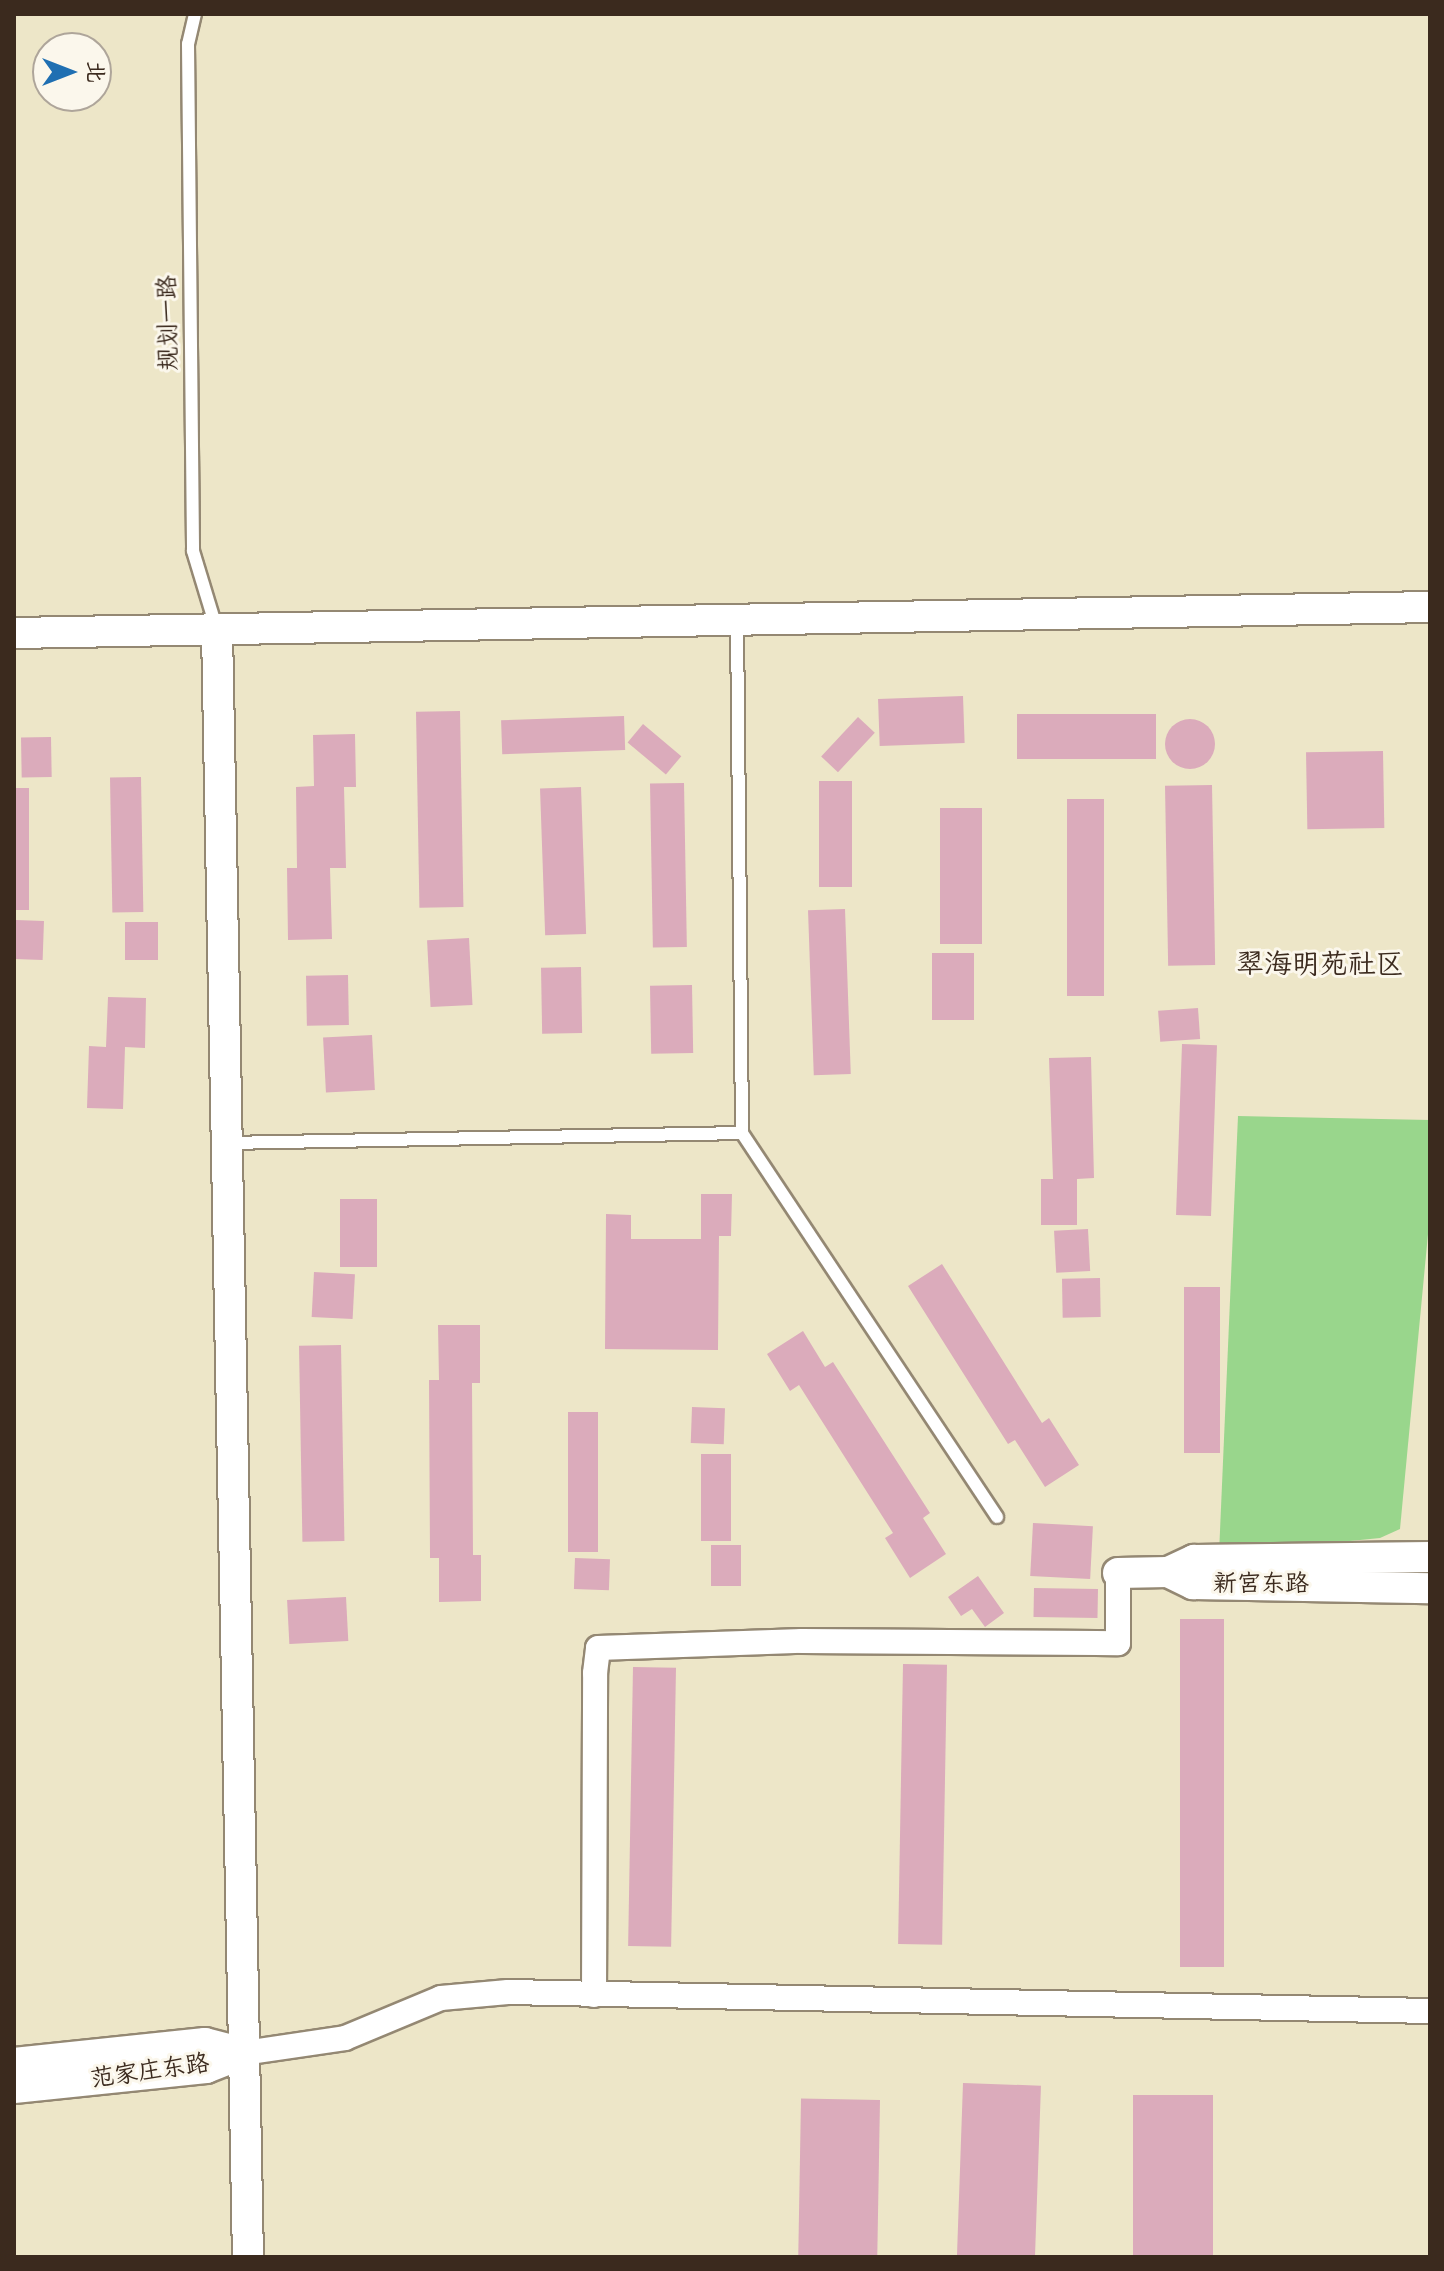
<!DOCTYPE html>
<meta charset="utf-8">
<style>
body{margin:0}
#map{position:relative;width:1444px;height:2271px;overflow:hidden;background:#ede6c8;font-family:Kalam,"LXGW WenKai TC",sans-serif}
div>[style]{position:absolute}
.green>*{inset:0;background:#99d68c}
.building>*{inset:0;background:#dbabbb;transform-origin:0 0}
.round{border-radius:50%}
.roads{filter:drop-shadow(2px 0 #948873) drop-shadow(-2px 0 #948873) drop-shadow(0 2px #948873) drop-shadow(0 -2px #948873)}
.service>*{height:12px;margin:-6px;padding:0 6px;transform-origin:6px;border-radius:6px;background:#fff}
.minor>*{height:24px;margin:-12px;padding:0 12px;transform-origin:12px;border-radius:12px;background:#fff}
.tertiary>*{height:30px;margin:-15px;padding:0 15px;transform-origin:15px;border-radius:15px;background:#fff}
span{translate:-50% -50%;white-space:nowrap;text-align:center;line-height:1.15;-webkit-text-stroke:6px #fbf7ec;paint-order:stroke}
.street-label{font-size:24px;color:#3b2a1e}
.quarter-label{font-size:28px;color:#3b2a1e}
.frame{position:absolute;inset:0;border:16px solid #3b2a1e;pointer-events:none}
.north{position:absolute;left:32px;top:32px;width:80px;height:80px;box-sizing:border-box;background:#fbf7ec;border:2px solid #aea59a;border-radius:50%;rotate:90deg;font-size:22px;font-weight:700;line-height:32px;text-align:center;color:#3b2a1e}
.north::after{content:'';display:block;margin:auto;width:28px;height:36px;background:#1f6fb2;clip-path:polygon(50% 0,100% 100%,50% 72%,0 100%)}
</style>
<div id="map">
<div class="green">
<i style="clip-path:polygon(1238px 1116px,1430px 1120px,1430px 1213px,1400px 1529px,1380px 1538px,1219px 1554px)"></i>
</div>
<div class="building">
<i style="left:963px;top:696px;width:47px;height:85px;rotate:88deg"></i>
<i style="left:460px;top:711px;width:196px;height:44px;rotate:89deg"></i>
<i style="left:1017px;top:714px;width:139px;height:45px"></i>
<i style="left:624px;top:716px;width:34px;height:123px;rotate:88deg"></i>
<i style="left:858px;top:717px;width:23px;height:54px;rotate:43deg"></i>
<i class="round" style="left:1165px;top:719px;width:50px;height:50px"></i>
<i style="left:643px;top:724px;width:50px;height:24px;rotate:40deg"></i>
<i style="clip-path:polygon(355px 734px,356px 787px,344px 787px,346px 868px,330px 868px,332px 939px,288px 940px,287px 868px,297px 868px,296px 787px,314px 786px,313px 735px)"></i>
<i style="left:51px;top:737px;width:40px;height:30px;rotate:89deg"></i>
<i style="left:1383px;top:751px;width:77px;height:77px;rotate:89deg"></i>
<i style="left:141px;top:777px;width:135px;height:31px;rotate:89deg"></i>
<i style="left:819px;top:781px;width:33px;height:106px"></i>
<i style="left:684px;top:783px;width:164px;height:34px;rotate:89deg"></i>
<i style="left:1212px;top:785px;width:180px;height:47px;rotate:89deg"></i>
<i style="left:581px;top:787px;width:147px;height:41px;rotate:88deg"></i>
<i style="left:14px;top:788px;width:15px;height:122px"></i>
<i style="left:1067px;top:799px;width:37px;height:197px"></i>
<i style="left:940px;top:808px;width:42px;height:136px"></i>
<i style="left:845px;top:909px;width:165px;height:37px;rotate:88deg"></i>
<i style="left:16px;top:920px;width:28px;height:39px;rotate:2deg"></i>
<i style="left:125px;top:922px;width:33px;height:38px"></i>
<i style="left:469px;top:938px;width:67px;height:42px;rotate:87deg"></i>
<i style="left:974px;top:953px;width:67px;height:42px;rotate:90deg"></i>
<i style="left:581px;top:967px;width:66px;height:40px;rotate:89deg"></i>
<i style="left:348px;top:975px;width:50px;height:42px;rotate:89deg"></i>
<i style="left:692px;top:985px;width:68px;height:42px;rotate:89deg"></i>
<i style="clip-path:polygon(108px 997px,146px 998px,145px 1048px,125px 1047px,123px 1109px,87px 1108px,89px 1046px,106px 1047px)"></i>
<i style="left:1198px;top:1008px;width:31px;height:40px;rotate:86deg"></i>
<i style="left:372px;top:1035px;width:55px;height:49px;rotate:87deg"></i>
<i style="left:1182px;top:1044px;width:35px;height:171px;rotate:2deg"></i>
<i style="clip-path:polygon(1091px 1057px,1094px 1178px,1077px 1179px,1077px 1225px,1041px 1225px,1041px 1179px,1053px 1179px,1049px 1058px)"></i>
<i style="clip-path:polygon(701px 1194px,732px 1194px,731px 1236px,719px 1236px,718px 1350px,605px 1349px,606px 1214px,631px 1215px,631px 1239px,701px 1239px)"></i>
<i style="left:340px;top:1199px;width:37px;height:68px"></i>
<i style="left:1088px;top:1229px;width:42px;height:34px;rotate:87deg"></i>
<i style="clip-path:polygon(942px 1264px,1042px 1423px,1049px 1418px,1079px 1465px,1045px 1487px,1015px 1440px,1008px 1444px,908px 1286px)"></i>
<i style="left:314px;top:1272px;width:41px;height:45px;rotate:3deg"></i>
<i style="left:1100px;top:1278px;width:39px;height:38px;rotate:89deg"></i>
<i style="left:1184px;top:1287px;width:36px;height:166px"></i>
<i style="clip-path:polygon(438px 1325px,480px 1325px,480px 1383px,472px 1383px,473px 1555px,481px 1555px,481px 1601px,439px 1602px,439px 1558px,430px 1558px,429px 1380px,439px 1380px)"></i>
<i style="clip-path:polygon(803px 1331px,825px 1367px,833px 1362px,930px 1513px,923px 1518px,946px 1554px,910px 1578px,885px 1538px,893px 1533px,799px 1385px,790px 1391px,767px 1354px)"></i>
<i style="left:341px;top:1345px;width:196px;height:42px;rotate:89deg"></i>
<i style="left:692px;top:1407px;width:33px;height:36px;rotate:2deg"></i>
<i style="left:568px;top:1412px;width:30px;height:140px"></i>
<i style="left:701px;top:1454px;width:30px;height:87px"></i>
<i style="left:1033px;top:1523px;width:60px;height:53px;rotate:3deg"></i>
<i style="left:711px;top:1545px;width:30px;height:41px"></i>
<i style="left:575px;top:1558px;width:35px;height:31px;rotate:2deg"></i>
<i style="clip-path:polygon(978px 1576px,1004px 1613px,985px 1627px,972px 1609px,961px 1616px,948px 1597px)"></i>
<i style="left:1034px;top:1588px;width:64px;height:29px;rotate:1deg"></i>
<i style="left:346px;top:1597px;width:44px;height:59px;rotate:87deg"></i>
<i style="left:1180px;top:1619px;width:44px;height:348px"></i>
<i style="left:903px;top:1664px;width:44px;height:280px;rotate:1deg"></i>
<i style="left:633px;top:1667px;width:43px;height:279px;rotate:1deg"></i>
<i style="left:963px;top:2083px;width:78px;height:174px;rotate:2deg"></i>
<i style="left:1133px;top:2095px;width:80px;height:160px"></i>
<i style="left:880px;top:2100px;width:157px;height:79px;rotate:91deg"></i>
</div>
<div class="roads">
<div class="service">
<i style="left:195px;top:14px;width:31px;rotate:103deg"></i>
<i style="left:188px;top:44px;width:507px;rotate:89.43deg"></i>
<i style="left:193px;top:551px;width:83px;rotate:73.1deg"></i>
<i style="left:737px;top:620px;width:513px;rotate:89.44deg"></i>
<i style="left:227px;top:1143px;width:515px;rotate:-1.11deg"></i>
<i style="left:742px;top:1133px;width:461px;rotate:56.4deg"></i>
</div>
<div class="minor">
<i style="left:594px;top:1995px;width:322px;rotate:-89.8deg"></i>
<i style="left:595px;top:1673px;width:25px;rotate:-83deg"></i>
<i style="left:598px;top:1648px;width:204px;rotate:-2deg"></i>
<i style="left:802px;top:1641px;width:316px;rotate:0.4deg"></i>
<i style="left:1118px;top:1643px;width:70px;rotate:-90deg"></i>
<i style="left:244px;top:2053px;width:102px;rotate:-8.4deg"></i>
<i style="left:345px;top:2038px;width:104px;rotate:-22.6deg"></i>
<i style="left:441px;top:1998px;width:67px;rotate:-5.1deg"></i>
<i style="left:508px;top:1992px;width:922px;rotate:1.18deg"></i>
</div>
<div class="tertiary">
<i style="left:217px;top:630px;width:1627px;rotate:88.91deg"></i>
<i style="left:14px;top:633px;width:1416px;rotate:-1.05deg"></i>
<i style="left:1168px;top:1572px;width:28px;rotate:26deg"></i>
<i style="left:1193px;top:1584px;width:237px;rotate:1deg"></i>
<i style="left:1118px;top:1573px;width:50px;rotate:-1.1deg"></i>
<i style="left:1168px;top:1572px;width:29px;rotate:-25deg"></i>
<i style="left:1194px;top:1560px;width:236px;rotate:-0.7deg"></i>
<i style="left:14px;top:2063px;width:192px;rotate:-6deg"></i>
<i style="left:205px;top:2043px;width:40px;rotate:14.4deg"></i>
<i style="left:14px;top:2088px;width:193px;rotate:-5.9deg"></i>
<i style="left:206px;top:2068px;width:41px;rotate:-21.5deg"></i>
</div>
</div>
<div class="street-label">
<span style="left:169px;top:323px;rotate:-91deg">规划一路</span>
<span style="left:1261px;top:1585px">新宫东路</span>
<span style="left:150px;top:2072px;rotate:-8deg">范家庄东路</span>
</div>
<div class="quarter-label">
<span style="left:1320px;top:966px">翠海明苑社区</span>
</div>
<div class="frame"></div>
<div class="north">北</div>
</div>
